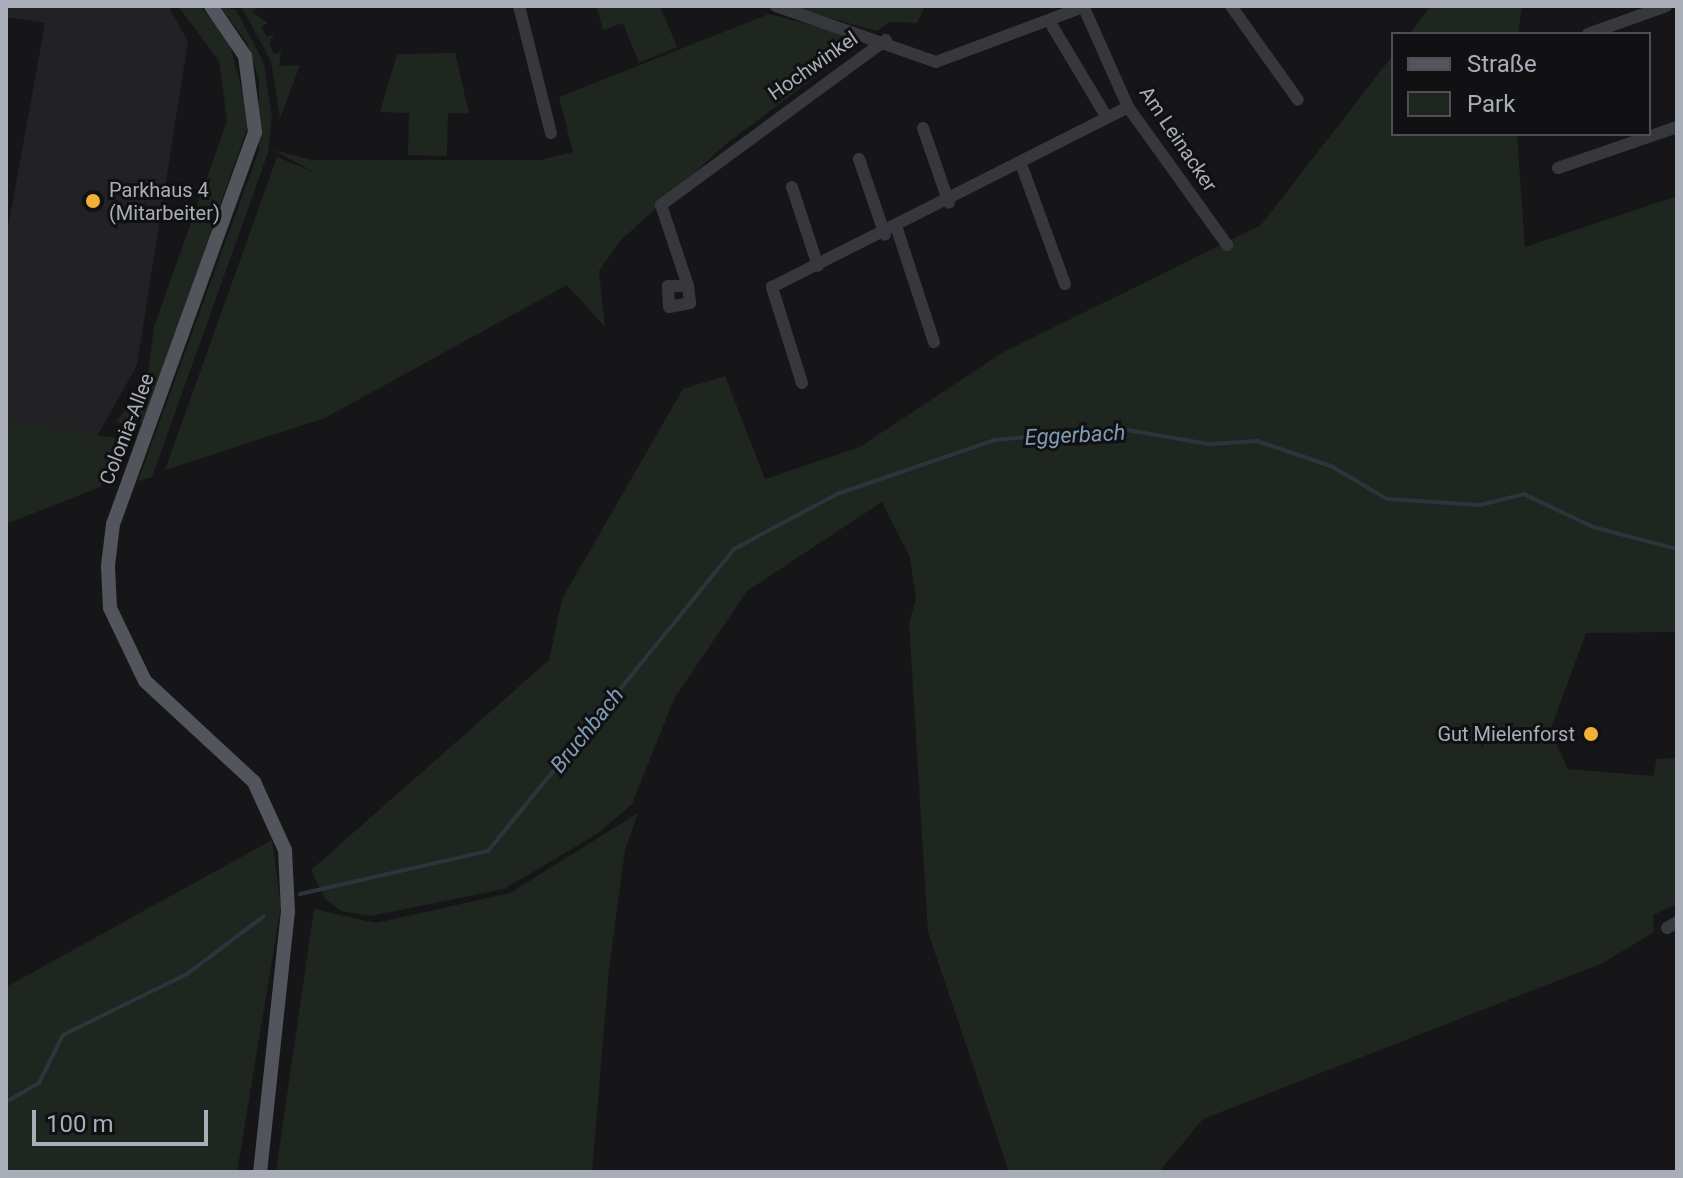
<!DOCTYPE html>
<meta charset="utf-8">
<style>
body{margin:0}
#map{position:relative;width:1683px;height:1178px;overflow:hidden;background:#161618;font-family:Roboto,sans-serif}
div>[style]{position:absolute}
.built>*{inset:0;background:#222225}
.green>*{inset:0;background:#1e261f}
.stream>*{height:4px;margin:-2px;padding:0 2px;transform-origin:2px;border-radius:2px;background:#2c353c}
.minor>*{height:12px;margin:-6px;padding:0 6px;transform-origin:6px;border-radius:6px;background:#37383d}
.major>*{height:14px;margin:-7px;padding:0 7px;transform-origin:7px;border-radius:7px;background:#53555c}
.dots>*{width:22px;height:22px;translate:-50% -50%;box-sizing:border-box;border:4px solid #111113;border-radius:50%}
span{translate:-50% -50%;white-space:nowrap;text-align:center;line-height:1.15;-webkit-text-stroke:6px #111113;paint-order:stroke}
.street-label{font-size:20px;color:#a8adb8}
.poi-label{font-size:20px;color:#a8adb8}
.left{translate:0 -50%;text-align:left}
.right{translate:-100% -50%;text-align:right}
.water-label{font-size:22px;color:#7f9bb3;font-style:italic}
.frame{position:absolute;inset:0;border:8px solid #a8adb8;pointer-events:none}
.legend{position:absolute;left:1391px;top:32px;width:260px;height:104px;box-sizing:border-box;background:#111113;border:2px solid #4d4f55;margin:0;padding:10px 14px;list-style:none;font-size:24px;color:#a8adb8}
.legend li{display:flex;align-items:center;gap:16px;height:40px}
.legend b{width:40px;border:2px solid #4d4f55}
.scale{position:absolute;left:32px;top:1110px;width:176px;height:36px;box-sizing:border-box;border:4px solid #a8adb8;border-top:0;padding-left:10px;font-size:24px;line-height:28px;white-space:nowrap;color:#a8adb8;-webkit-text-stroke:6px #111113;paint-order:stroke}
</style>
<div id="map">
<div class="built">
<i style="clip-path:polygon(6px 6px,168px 6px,188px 41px,137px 365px,82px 463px,6px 448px,6px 239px,45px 23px,6px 17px)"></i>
</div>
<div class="green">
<i style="clip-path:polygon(178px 6px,200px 6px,228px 39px,250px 120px,145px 420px,134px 427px,116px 422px,147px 380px,154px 327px,227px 121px,219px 61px)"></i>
<i style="clip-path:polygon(220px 6px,236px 10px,264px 63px,272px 117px,268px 153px,152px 477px,138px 481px,259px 150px,259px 79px,247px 43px)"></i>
<i style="clip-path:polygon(241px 6px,259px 7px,252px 12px,268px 23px,261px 27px,267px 37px,274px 34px,269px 43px,274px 54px,281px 52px,279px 66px,300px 65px,280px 118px,271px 61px)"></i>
<i style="clip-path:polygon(596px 6px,660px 6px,677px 47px,639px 63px,623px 23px,603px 30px)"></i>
<i style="clip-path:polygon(787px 6px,925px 6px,917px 23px,890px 22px,877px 31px)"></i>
<i style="clip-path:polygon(1431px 6px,1522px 6px,1518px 34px,1409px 34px)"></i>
<i style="clip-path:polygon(769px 14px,866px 39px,726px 144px,620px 241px,599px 271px,605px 327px,567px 285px,325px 418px,165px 470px,277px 157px,316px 173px,273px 150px,312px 160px,541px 160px,573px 152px,559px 97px)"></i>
<i style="clip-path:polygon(455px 53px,469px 113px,448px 113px,447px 156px,408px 155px,409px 113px,380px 112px,397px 54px)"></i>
<i style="clip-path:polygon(1393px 55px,1393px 134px,1517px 134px,1525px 247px,1677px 196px,1677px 632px,1586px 633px,1550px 731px,1568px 769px,1653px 776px,1657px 759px,1677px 758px,1677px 904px,1653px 915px,1654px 932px,1603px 963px,1203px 1119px,1159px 1172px,1009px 1172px,928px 932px,909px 623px,916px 599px,910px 557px,882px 502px,747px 591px,674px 699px,632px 804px,600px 832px,504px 889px,371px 916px,341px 911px,325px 899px,311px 870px,549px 660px,562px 599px,683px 389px,725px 376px,765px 479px,860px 447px,1000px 354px,1261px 225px)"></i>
<i style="clip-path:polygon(6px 421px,123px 439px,121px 452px,100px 487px,6px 524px)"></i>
<i style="clip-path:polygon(638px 813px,625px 850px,609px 969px,592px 1172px,276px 1172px,314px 909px,376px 923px,510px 893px)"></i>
<i style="clip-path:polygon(272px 840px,281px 906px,237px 1172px,6px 1172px,6px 987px)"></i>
</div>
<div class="stream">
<i style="left:300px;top:894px;width:193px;rotate:-12.9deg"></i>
<i style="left:488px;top:851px;width:390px;rotate:-50.8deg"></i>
<i style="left:734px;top:549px;width:117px;rotate:-28.1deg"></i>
<i style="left:837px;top:494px;width:167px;rotate:-18.9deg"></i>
<i style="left:995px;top:440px;width:121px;rotate:-5.7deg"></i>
<i style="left:1115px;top:428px;width:95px;rotate:9.7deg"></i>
<i style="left:1209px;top:444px;width:48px;rotate:-3.6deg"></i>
<i style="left:1257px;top:441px;width:78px;rotate:18.7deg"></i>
<i style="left:1331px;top:466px;width:65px;rotate:30.5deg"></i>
<i style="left:1387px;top:499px;width:93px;rotate:3.7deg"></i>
<i style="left:1480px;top:505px;width:45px;rotate:-14deg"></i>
<i style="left:1524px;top:494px;width:76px;rotate:25.6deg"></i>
<i style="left:1593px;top:527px;width:87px;rotate:14.7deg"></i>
<i style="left:6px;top:1102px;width:38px;rotate:-30deg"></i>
<i style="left:39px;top:1083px;width:54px;rotate:-63.4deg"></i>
<i style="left:63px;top:1035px;width:138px;rotate:-26.2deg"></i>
<i style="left:187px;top:974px;width:96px;rotate:-37deg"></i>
</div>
<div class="minor">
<i style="left:519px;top:6px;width:131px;rotate:75.9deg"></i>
<i style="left:776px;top:6px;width:170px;rotate:19.3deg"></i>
<i style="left:936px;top:62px;width:160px;rotate:-20.5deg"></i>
<i style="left:1231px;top:6px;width:115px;rotate:54.5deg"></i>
<i style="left:1084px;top:8px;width:108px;rotate:66deg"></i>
<i style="left:1128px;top:107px;width:170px;rotate:54.3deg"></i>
<i style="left:1051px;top:24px;width:107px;rotate:59.1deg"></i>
<i style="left:1588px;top:34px;width:83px;rotate:-19.7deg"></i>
<i style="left:923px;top:128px;width:79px;rotate:70.9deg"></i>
<i style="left:859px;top:159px;width:80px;rotate:71.1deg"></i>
<i style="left:1021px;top:164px;width:128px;rotate:69.9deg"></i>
<i style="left:1558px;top:168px;width:126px;rotate:-19deg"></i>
<i style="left:792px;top:187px;width:83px;rotate:71.8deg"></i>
<i style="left:897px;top:229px;width:119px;rotate:71.9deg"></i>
<i style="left:688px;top:286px;width:17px;rotate:83deg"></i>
<i style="left:690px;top:303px;width:21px;rotate:169deg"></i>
<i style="left:669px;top:307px;width:21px;rotate:-93deg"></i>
<i style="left:668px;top:286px;width:20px"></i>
<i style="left:688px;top:286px;width:85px;rotate:-108.4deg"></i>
<i style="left:661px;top:205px;width:279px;rotate:-36.3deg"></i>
<i style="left:802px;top:383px;width:101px;rotate:-107.4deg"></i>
<i style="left:772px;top:287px;width:399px;rotate:-26.8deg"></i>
<i style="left:1667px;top:928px;width:12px;rotate:-31deg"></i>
</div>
<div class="major">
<i style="left:211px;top:6px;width:60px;rotate:55.8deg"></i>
<i style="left:245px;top:56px;width:77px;rotate:82.5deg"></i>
<i style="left:255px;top:132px;width:417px;rotate:109.9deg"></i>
<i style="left:113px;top:524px;width:42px;rotate:96.8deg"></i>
<i style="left:108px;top:566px;width:42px;rotate:87.3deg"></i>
<i style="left:110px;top:608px;width:81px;rotate:64.4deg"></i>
<i style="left:145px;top:681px;width:149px;rotate:42.8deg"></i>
<i style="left:254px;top:782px;width:75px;rotate:65.5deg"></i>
<i style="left:285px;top:850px;width:61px;rotate:87.2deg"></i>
<i style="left:288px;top:911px;width:262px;rotate:96.1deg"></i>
</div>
<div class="dots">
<i style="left:93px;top:201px;background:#f2b134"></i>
<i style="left:1591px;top:734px;background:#f2b134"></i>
</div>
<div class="street-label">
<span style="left:813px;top:66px;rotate:-35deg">Hochwinkel</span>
<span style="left:1178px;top:139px;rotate:56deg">Am Leinacker</span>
<span style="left:127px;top:429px;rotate:-69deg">Colonia-Allee</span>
</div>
<div class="poi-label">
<span class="left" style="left:109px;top:202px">Parkhaus 4<br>(Mitarbeiter)</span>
<span class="right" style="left:1575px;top:734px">Gut Mielenforst</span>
</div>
<div class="water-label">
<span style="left:1075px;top:435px;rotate:-3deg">Eggerbach</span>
<span style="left:587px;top:730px;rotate:-51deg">Bruchbach</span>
</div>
<div class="frame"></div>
<ul class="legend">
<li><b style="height:10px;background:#53555c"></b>Straße</li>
<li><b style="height:22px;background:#1e261f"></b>Park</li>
</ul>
<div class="scale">100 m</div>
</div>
